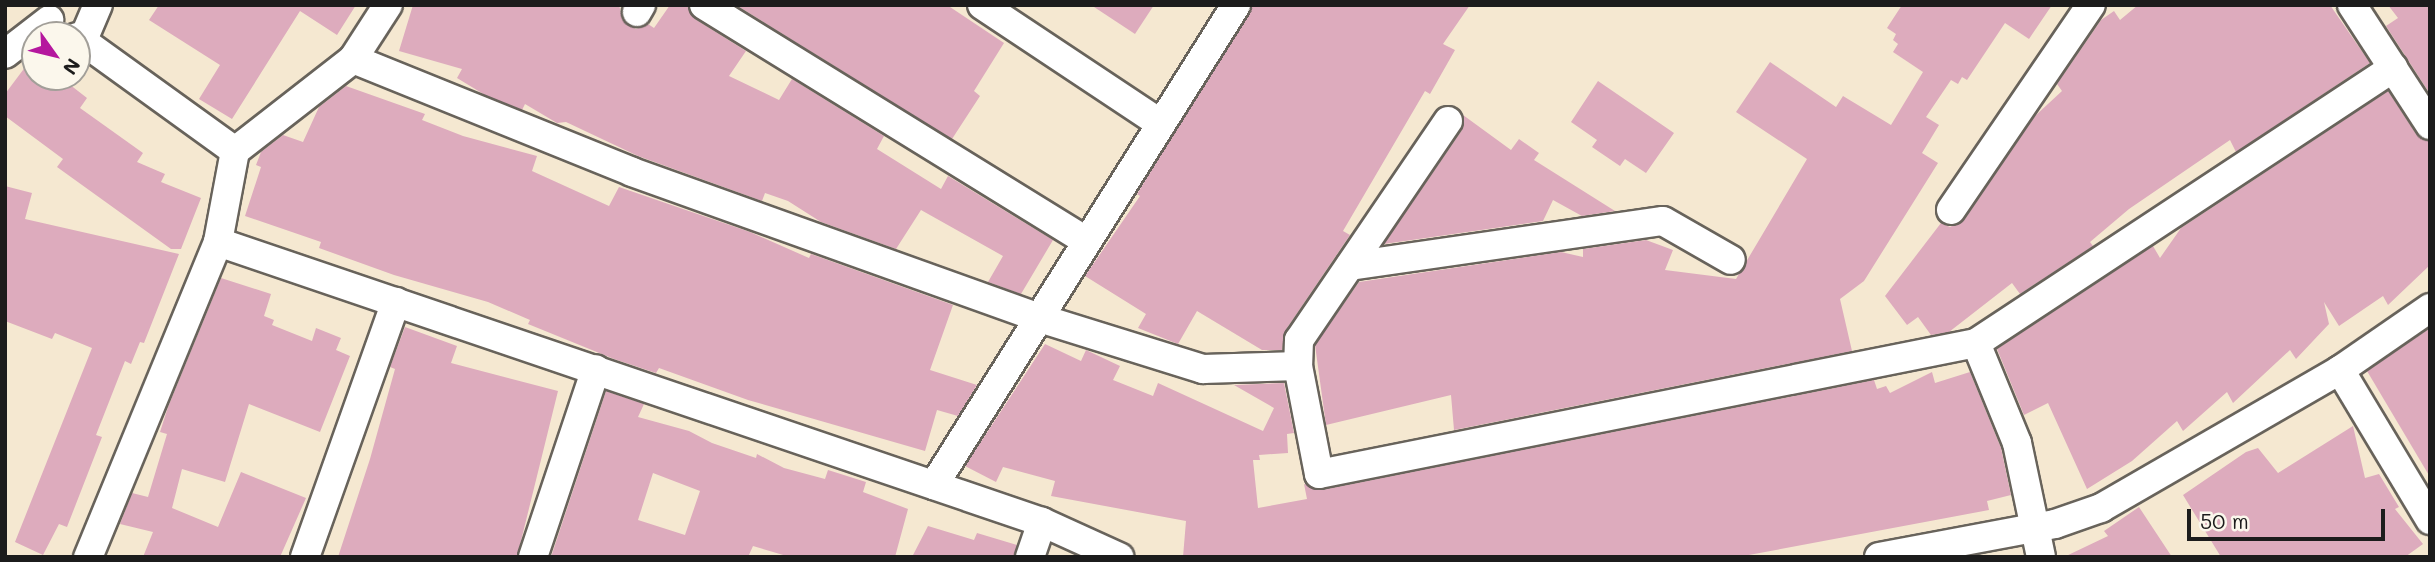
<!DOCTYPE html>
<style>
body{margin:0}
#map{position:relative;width:2435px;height:562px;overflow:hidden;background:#f5e8d1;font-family:Mali,sans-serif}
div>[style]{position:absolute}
.building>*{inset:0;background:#ddabbd}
.roads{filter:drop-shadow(2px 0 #68635b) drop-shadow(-2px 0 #68635b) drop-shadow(0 2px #68635b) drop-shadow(0 -2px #68635b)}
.minor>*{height:28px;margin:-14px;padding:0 14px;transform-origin:14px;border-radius:14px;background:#fff}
span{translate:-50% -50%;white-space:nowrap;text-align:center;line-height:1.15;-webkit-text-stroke:5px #fbf7ec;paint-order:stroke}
.frame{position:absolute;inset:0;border:7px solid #1c1c1c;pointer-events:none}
.north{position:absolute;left:21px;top:21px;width:70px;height:70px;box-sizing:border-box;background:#fbf7ec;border:2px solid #a29f99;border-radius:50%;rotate:124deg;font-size:19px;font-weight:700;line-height:28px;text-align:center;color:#1c1c1c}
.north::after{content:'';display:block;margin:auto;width:24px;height:32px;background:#b5179e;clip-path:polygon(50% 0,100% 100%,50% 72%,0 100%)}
.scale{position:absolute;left:2187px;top:509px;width:198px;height:32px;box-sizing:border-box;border:4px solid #1c1c1c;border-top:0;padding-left:9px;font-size:21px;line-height:24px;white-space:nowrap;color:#1c1c1c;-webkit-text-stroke:5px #fbf7ec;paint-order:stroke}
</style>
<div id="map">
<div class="building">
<i style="clip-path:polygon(159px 5px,356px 5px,337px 35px,300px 11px,232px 119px,199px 99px,220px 65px,149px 20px)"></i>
<i style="clip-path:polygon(413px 5px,619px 5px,623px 21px,636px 29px,648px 24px,654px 28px,670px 5px,687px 5px,695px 19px,746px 51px,729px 76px,779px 100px,792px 79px,884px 136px,877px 149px,941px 189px,948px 176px,1053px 240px,1021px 294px,988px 282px,1003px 256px,921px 210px,896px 249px,821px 222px,788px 201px,765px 193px,762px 201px,638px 156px,566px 122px,557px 123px,525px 104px,522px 110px,485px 95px,457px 78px,462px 69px,399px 51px)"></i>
<i style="clip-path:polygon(736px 5px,947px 5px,1004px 43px,974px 91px,980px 96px,952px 139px)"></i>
<i style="clip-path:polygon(1091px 5px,1154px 5px,1135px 34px)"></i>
<i style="clip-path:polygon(1253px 5px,1470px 5px,1443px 44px,1455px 50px,1430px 94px,1425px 91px,1343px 231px,1350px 235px,1285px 331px,1282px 350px,1262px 350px,1197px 311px,1178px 344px,1138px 328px,1146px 314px,1085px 276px,1140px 196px,1137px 194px)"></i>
<i style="clip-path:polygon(1902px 5px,2052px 5px,2029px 39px,2005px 23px,1967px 80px,1962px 77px,1958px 84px,1951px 80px,1926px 117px,1939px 125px,1922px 153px,1938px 163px,1864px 281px,1840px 299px,1852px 351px,1454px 430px,1451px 395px,1326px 425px,1315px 345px,1359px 282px,1561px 252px,1583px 257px,1583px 249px,1646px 240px,1673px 250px,1665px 270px,1736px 279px,1807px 159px,1736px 112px,1770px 62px,1836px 107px,1843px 96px,1891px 125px,1923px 72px,1893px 52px,1898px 44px,1893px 40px,1896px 34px,1887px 28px)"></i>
<i style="clip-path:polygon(2138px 5px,2330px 5px,2370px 63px,2236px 152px,2230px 140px,2129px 209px,2090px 242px,2093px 246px,2020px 294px,2012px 283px,1949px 332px,1931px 335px,1918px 317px,1907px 325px,1885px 296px,1941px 223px,1950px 227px,1965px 219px,2035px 116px,2062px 91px,2057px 84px,2101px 20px,2114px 11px,2120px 20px)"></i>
<i style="clip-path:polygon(2388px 5px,2430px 5px,2430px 94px,2386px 26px,2398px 18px)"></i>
<i style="clip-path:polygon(35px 54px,35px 77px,60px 77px,87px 98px,80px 108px,143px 153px,137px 162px,165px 174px,161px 182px,201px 198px,181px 249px,171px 249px,57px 167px,63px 159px,5px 116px,5px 94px)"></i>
<i style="clip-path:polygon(1598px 81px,1674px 133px,1646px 173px,1625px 159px,1620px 166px,1592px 147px,1597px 140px,1571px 122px)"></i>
<i style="clip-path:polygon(346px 86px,425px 114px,422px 120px,463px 136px,537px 156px,532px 171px,609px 206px,619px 187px,750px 232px,809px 258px,811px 254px,953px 305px,930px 370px,977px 385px,958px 416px,937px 410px,925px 451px,748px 400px,659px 368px,656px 373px,614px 359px,528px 324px,530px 320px,488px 302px,394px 275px,319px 248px,321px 242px,245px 216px,261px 167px,256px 165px,261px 152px,283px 135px,303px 142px,319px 107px)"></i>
<i style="clip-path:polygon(2388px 91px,2416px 134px,2430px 141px,2430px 265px,2388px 305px,2383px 296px,2339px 326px,2324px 302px,2329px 324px,2296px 359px,2290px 350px,2233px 403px,2227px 392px,2183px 431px,2177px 421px,2132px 461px,2087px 489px,2048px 403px,2024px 415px,1997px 349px,2153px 246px,2160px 258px,2181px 228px)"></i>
<i style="clip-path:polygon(1463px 115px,1511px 150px,1519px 139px,1539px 153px,1534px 160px,1615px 211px,1582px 216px,1553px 200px,1543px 221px,1384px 244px,1462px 130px)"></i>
<i style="clip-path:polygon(5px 186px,32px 193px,25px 219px,179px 254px,144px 343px,140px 342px,131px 364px,125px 361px,96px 435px,102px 437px,67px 527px,59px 524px,43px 555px,15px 542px,92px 348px,55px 333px,52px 339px,5px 321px)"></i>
<i style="clip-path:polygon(221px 278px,271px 294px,264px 316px,274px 320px,272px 325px,312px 341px,316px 328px,341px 338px,336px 350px,350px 356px,320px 432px,249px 404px,225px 482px,182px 469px,172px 508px,218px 527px,241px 472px,306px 498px,280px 557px,143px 557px,153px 532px,120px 524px,132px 493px,148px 497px,167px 434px,160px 432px,168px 407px)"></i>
<i style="clip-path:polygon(405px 327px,457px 346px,451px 363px,558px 391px,517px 557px,338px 557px,370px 459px,395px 369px,390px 367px)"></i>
<i style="clip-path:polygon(2430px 328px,2430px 477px,2367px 371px)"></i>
<i style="clip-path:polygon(1045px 344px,1081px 361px,1086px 350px,1120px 366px,1113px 380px,1153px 396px,1158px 383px,1263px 431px,1274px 408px,1234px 385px,1284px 383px,1294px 433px,1287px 434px,1288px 453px,1259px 455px,1260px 460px,1253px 460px,1258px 508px,1307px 499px,1304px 484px,1322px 490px,1874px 380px,1877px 389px,1886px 386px,1890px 393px,1932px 372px,1935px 383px,1970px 372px,2001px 448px,2011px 495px,1987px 501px,1989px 510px,1738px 557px,1183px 557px,1186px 521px,1051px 496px,1055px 481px,1003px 467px,996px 482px,965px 466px)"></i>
<i style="clip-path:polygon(evenodd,606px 391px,644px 404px,638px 417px,689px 431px,712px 443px,756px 458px,757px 454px,784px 468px,825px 479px,828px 470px,866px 482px,863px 492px,908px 509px,895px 557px,790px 557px,753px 546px,748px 557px,551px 557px,606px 391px,653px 473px,700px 491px,685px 535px,638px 520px,653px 473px)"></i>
<i style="clip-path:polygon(2353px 426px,2365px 478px,2379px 474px,2399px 507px,2395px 509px,2423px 544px,2405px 557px,2221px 557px,2183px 495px,2246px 452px,2258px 448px,2278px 473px)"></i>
<i style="clip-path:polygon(2139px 507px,2172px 557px,2064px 557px,2108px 536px,2104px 531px)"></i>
<i style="clip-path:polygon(928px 526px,974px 540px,977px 533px,1017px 545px,1014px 557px,912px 557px)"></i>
</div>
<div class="roads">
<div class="minor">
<i style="left:704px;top:5px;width:450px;rotate:31.7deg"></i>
<i style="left:982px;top:5px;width:215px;rotate:33.6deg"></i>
<i style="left:2352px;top:5px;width:143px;rotate:57deg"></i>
<i style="left:637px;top:12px;width:8px;rotate:-60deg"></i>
<i style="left:77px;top:37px;width:195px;rotate:35.8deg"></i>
<i style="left:235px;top:151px;width:93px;rotate:100.6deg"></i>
<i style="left:218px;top:242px;width:341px;rotate:112.4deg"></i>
<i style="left:83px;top:40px;width:38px;rotate:-67deg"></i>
<i style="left:5px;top:54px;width:56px;rotate:-37.7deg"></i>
<i style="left:353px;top:59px;width:301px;rotate:22deg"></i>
<i style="left:632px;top:172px;width:432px;rotate:19.7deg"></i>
<i style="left:1039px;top:318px;width:172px;rotate:17.3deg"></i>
<i style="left:1203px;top:369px;width:95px;rotate:-1.8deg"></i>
<i style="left:1448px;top:121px;width:265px;rotate:124.2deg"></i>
<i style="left:1299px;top:340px;width:26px;rotate:92deg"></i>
<i style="left:1298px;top:366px;width:110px;rotate:79deg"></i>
<i style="left:1319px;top:474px;width:670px;rotate:-11.28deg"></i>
<i style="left:1976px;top:343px;width:500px;rotate:-33.4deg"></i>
<i style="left:235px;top:151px;width:150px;rotate:-37.9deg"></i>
<i style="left:353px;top:59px;width:64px;rotate:-57.1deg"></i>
<i style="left:1951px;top:210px;width:248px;rotate:-55.7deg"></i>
<i style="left:218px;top:242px;width:870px;rotate:18.77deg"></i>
<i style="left:1042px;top:522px;width:85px;rotate:24.4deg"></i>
<i style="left:1350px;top:266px;width:316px;rotate:-8.2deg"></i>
<i style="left:1663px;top:221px;width:78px;rotate:29.8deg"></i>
<i style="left:1976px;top:343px;width:108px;rotate:67.7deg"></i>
<i style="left:2017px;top:443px;width:116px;rotate:78.1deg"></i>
<i style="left:2340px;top:370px;width:175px;rotate:59deg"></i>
<i style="left:934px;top:485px;width:567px;rotate:-57.82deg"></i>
<i style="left:305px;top:557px;width:271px;rotate:-70.4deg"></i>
<i style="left:533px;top:557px;width:198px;rotate:-71.5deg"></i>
<i style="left:1030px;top:557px;width:37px;rotate:-71deg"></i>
<i style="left:1879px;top:557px;width:179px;rotate:-10.6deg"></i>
<i style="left:2055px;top:524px;width:49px;rotate:-19.2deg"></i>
<i style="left:2101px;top:508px;width:276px;rotate:-30deg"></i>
<i style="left:2340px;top:370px;width:109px;rotate:-34.6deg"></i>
</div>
</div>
<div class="frame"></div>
<div class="north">N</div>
<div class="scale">50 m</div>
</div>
